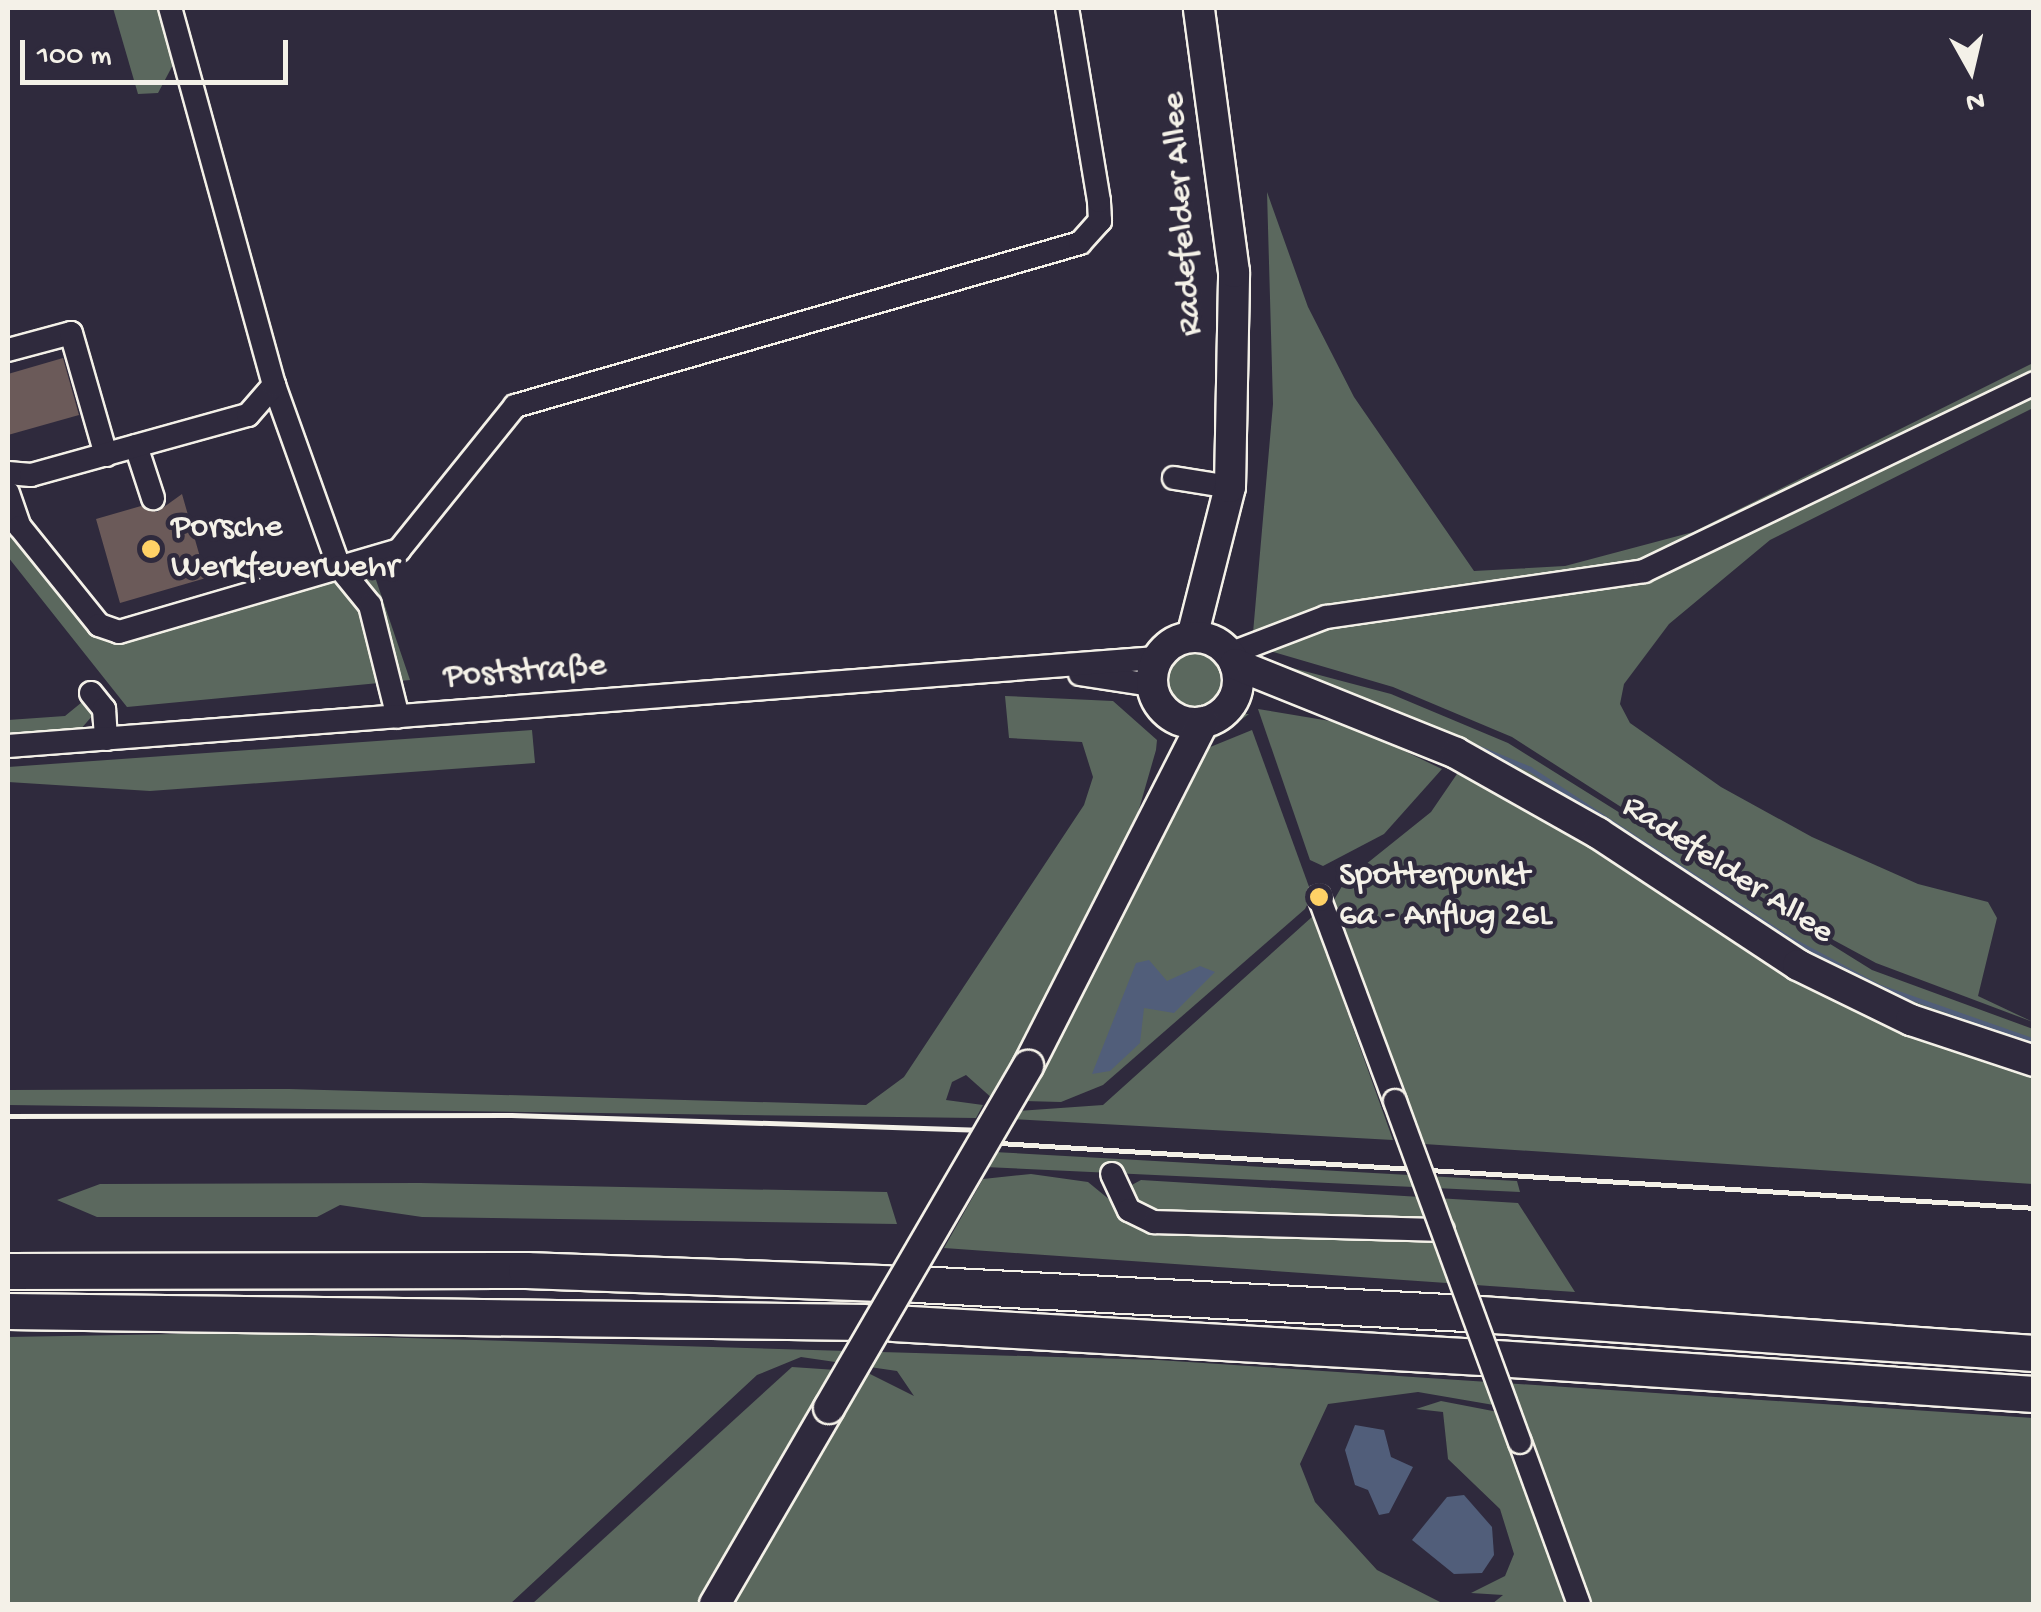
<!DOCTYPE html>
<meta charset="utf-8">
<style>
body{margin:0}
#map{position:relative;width:2041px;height:1612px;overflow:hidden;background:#2f2a3d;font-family:"Gochi Hand",sans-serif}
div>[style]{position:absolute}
.green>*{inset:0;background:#5b685e}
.round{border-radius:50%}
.water>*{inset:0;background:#515e7a}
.stream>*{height:5px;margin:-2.5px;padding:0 2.5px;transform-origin:2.5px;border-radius:2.5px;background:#515e7a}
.building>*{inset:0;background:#6b5a59}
.roads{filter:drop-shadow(2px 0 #f4f1e8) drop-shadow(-2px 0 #f4f1e8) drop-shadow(0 2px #f4f1e8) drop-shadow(0 -2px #f4f1e8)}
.minor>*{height:22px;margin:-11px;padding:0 11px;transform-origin:11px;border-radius:11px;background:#2f2a3d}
.major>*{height:30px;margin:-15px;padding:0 15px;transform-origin:15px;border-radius:15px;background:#2f2a3d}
.major>.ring{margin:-15px;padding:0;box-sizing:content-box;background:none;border:30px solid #2f2a3d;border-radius:50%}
.highway>*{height:35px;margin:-17.5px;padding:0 17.5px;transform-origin:17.5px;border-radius:17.5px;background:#2f2a3d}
.rail>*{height:5px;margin:-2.5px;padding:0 2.5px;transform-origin:2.5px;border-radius:2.5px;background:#f4f1e8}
.bridges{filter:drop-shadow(2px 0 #f4f1e8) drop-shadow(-2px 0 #f4f1e8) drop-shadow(0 2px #f4f1e8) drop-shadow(0 -2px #f4f1e8)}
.minor-bridge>*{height:22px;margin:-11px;padding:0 11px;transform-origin:11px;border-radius:11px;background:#2f2a3d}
.major-bridge>*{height:30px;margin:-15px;padding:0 15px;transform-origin:15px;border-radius:15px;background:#2f2a3d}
.dots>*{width:28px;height:28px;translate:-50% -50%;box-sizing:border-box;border:5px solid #2f2a3d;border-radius:50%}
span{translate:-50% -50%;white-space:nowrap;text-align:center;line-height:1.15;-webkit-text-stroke:9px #2f2a3d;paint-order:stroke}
.street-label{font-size:35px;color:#f4f1e8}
.poi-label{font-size:35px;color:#f4f1e8}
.left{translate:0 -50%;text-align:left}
.frame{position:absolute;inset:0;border:10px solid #f4f1e8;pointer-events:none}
.north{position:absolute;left:1921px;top:20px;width:100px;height:100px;-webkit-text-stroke:8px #2f2a3d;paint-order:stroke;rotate:172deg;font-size:28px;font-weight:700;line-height:40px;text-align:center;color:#f4f1e8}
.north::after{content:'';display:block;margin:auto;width:35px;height:45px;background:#f4f1e8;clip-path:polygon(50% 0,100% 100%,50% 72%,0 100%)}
.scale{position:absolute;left:20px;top:40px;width:268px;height:45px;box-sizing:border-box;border:5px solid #f4f1e8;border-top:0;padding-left:12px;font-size:30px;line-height:35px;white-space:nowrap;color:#f4f1e8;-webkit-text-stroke:8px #2f2a3d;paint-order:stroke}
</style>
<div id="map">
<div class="green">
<i style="clip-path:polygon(113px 8px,161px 8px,175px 61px,158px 93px,138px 94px)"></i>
<i style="clip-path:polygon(1267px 192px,1308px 307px,1354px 397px,1474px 571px,1565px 566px,1693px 532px,2033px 363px,2033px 372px,1635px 561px,1324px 607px,1253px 633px,1273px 404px)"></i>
<i style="clip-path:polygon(2033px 395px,2033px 408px,1770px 540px,1669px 624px,1624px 684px,1620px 704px,1630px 723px,1721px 787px,1812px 837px,1918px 884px,1988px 902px,1997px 918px,1978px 996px,2033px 1022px,1876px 963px,1802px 923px,1512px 737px,1393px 687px,1263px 649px,1335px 626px,1670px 573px)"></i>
<i style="clip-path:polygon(8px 511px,105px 632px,328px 577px,337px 585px,374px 574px,410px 680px,127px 707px,8px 557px)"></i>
<i class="round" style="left:1159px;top:645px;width:68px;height:68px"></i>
<i style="clip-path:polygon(1270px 662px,1391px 694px,1508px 743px,1872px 970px,2033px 1029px,2033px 1051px,1902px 1006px)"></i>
<i style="clip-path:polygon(1005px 696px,1113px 701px,1157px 740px,1156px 750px,1131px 837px,1026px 1050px,1019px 1047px,993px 1099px,966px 1075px,952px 1082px,946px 1100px,983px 1105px,976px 1118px,8px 1105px,8px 1090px,289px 1089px,866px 1105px,904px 1077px,1084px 805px,1093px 777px,1082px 742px,1009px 738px)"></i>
<i style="clip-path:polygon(87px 698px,93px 715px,80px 730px,8px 736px,8px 720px,65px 716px)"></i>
<i style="clip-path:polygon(1258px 709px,1348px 724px,1442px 769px,1384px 834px,1323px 866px,1310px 860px)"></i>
<i style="clip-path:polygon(1238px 714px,1249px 714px,1205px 746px,1208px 733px)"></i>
<i style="clip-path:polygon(532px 730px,535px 763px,150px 791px,8px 782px,8px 767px)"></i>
<i style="clip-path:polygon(1252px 730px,1312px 895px,1305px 909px,1103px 1085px,1061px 1102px,1024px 1101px,1198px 752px)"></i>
<i style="clip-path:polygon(1459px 771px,2033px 1071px,2033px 1184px,1424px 1144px,1331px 905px,1345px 881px,1431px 812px)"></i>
<i style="clip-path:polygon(1313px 916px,1393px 1140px,1013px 1119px,1018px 1111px,1103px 1105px)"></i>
<i style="clip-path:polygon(994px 1152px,1517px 1181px,1520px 1192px,985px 1167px)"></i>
<i style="clip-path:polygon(1031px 1174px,1088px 1182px,1127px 1214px,1341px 1219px,1144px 1214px,1128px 1187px,1141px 1180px,1518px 1203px,1575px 1292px,944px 1248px,983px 1179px)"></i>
<i style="clip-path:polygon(420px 1183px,887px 1192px,897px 1224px,422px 1217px,340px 1205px,317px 1217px,97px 1217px,57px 1200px,100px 1184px)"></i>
<i style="clip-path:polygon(236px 1333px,1158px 1360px,2033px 1418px,2033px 1604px,1587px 1604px,1517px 1409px,1418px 1392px,1328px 1404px,1300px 1464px,1315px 1502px,1377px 1570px,1444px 1604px,727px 1604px,866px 1372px,914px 1396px,897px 1371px,801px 1357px,757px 1375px,510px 1604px,8px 1604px,8px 1337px)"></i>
<i style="clip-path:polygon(792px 1367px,836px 1370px,701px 1604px,532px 1604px)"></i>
<i style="clip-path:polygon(1441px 1401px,1498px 1412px,1572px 1604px,1492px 1604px,1503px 1595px,1471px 1593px,1505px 1576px,1514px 1554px,1500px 1509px,1448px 1459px,1443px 1412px,1416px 1409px)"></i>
</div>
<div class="water">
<i style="clip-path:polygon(1149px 960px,1167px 981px,1200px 966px,1215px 972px,1174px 1013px,1144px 1008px,1140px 1043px,1110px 1071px,1092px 1074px,1136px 963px)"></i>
<i style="clip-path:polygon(1355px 1425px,1384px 1430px,1391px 1457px,1413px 1467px,1389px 1513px,1379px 1515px,1368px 1490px,1355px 1485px,1345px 1450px)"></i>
<i style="clip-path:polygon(1464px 1495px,1492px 1527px,1494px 1555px,1482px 1573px,1454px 1574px,1412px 1540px,1447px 1497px)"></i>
</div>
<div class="stream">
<i style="left:1307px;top:677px;width:241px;rotate:22.4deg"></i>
<i style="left:1530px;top:769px;width:308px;rotate:33.2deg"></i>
<i style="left:1788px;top:938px;width:102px;rotate:28.1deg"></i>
<i style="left:1878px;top:986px;width:165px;rotate:19.4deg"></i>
</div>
<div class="building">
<i style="clip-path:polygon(63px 358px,79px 415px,8px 435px,8px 374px)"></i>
<i style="clip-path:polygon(182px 494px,206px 578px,120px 603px,96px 519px,141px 506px,157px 512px)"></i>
</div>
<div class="roads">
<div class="minor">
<i style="left:8px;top:350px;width:65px;rotate:-15.1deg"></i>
<i style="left:71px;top:333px;width:127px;rotate:74deg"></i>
<i style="left:274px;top:385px;width:193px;rotate:70.3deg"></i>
<i style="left:339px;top:567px;width:49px;rotate:50.8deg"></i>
<i style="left:370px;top:605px;width:115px;rotate:76deg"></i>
<i style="left:136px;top:446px;width:55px;rotate:71.9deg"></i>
<i style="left:8px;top:473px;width:23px;rotate:5deg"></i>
<i style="left:31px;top:475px;width:225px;rotate:-15.5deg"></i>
<i style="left:248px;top:415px;width:40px;rotate:-49deg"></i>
<i style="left:274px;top:385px;width:391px;rotate:-105.4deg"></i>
<i style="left:1174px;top:478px;width:57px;rotate:9.1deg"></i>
<i style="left:8px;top:493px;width:36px;rotate:71deg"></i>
<i style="left:20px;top:527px;width:126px;rotate:51.1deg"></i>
<i style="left:99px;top:625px;width:21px;rotate:19deg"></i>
<i style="left:119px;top:632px;width:292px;rotate:-16.3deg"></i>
<i style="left:399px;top:550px;width:185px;rotate:-51.1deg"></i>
<i style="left:515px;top:406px;width:588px;rotate:-16.09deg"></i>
<i style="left:1080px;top:243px;width:30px;rotate:-48deg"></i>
<i style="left:1100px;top:221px;width:20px;rotate:-93deg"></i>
<i style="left:1099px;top:201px;width:196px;rotate:-99.4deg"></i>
<i style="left:1229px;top:654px;width:104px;rotate:-20.9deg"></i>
<i style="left:1326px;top:617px;width:321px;rotate:-8.2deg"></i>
<i style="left:1644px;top:571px;width:433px;rotate:-25.7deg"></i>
<i style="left:1080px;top:674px;width:72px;rotate:8.8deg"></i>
<i style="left:91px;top:693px;width:21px;rotate:51deg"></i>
<i style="left:104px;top:709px;width:30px;rotate:86deg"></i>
<i style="left:8px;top:746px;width:1152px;rotate:-4.38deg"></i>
<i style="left:1319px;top:897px;width:218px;rotate:69.6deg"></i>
<i style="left:1112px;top:1174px;width:40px;rotate:65deg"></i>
<i style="left:1129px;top:1210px;width:28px;rotate:26deg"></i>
<i style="left:1154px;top:1222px;width:289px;rotate:1.6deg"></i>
<i style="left:1520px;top:1442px;width:172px;rotate:70deg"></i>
</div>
<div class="major">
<i style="left:1192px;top:637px;width:155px;rotate:-75.8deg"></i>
<i style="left:1230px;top:487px;width:215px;rotate:-88.9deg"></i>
<i style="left:1234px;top:272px;width:266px;rotate:-97.6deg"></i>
<i class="ring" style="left:1152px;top:637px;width:56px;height:56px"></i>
<i style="left:1235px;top:664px;width:238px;rotate:21.9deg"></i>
<i style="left:1456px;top:753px;width:163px;rotate:29.4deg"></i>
<i style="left:1598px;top:833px;width:240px;rotate:33.4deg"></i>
<i style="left:1798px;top:965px;width:126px;rotate:26deg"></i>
<i style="left:1911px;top:1020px;width:130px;rotate:18.4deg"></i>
<i style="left:1028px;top:1066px;width:386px;rotate:-63deg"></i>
<i style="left:715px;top:1604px;width:227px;rotate:-59.8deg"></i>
</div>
<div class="highway">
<i style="left:8px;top:1271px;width:518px;rotate:-0.11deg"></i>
<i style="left:526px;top:1270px;width:362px;rotate:2.1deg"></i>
<i style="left:916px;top:1284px;width:550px;rotate:3.02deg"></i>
<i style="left:8px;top:1311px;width:857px;rotate:0.74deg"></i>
<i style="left:1480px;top:1314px;width:555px;rotate:4.03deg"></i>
<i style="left:893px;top:1323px;width:589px;rotate:3.31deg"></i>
<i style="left:1496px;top:1358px;width:539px;rotate:3.83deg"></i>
</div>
</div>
<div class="rail">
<i style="left:8px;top:1116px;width:503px;rotate:-0.11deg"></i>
<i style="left:511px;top:1115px;width:466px;rotate:1.8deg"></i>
<i style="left:999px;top:1143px;width:1037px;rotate:3.59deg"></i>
</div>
<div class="bridges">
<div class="minor-bridge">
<i style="left:1395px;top:1101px;width:363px;rotate:69.9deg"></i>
</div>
<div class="major-bridge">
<i style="left:829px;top:1408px;width:396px;rotate:-59.8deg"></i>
</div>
</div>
<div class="dots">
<i style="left:151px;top:549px;background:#ffd166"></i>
<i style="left:1319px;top:897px;background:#ffd166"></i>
</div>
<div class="street-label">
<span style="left:1184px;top:214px;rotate:-94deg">Radefelder Allee</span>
<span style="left:525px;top:673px;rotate:-4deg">Poststraße</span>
<span style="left:1727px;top:871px;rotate:33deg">Radefelder Allee</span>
</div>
<div class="poi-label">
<span class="left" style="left:171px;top:549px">Porsche<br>Werkfeuerwehr</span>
<span class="left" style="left:1339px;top:897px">Spotterpunkt<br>6a - Anflug 26L</span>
</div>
<div class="frame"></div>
<div class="north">N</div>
<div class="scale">100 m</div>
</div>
